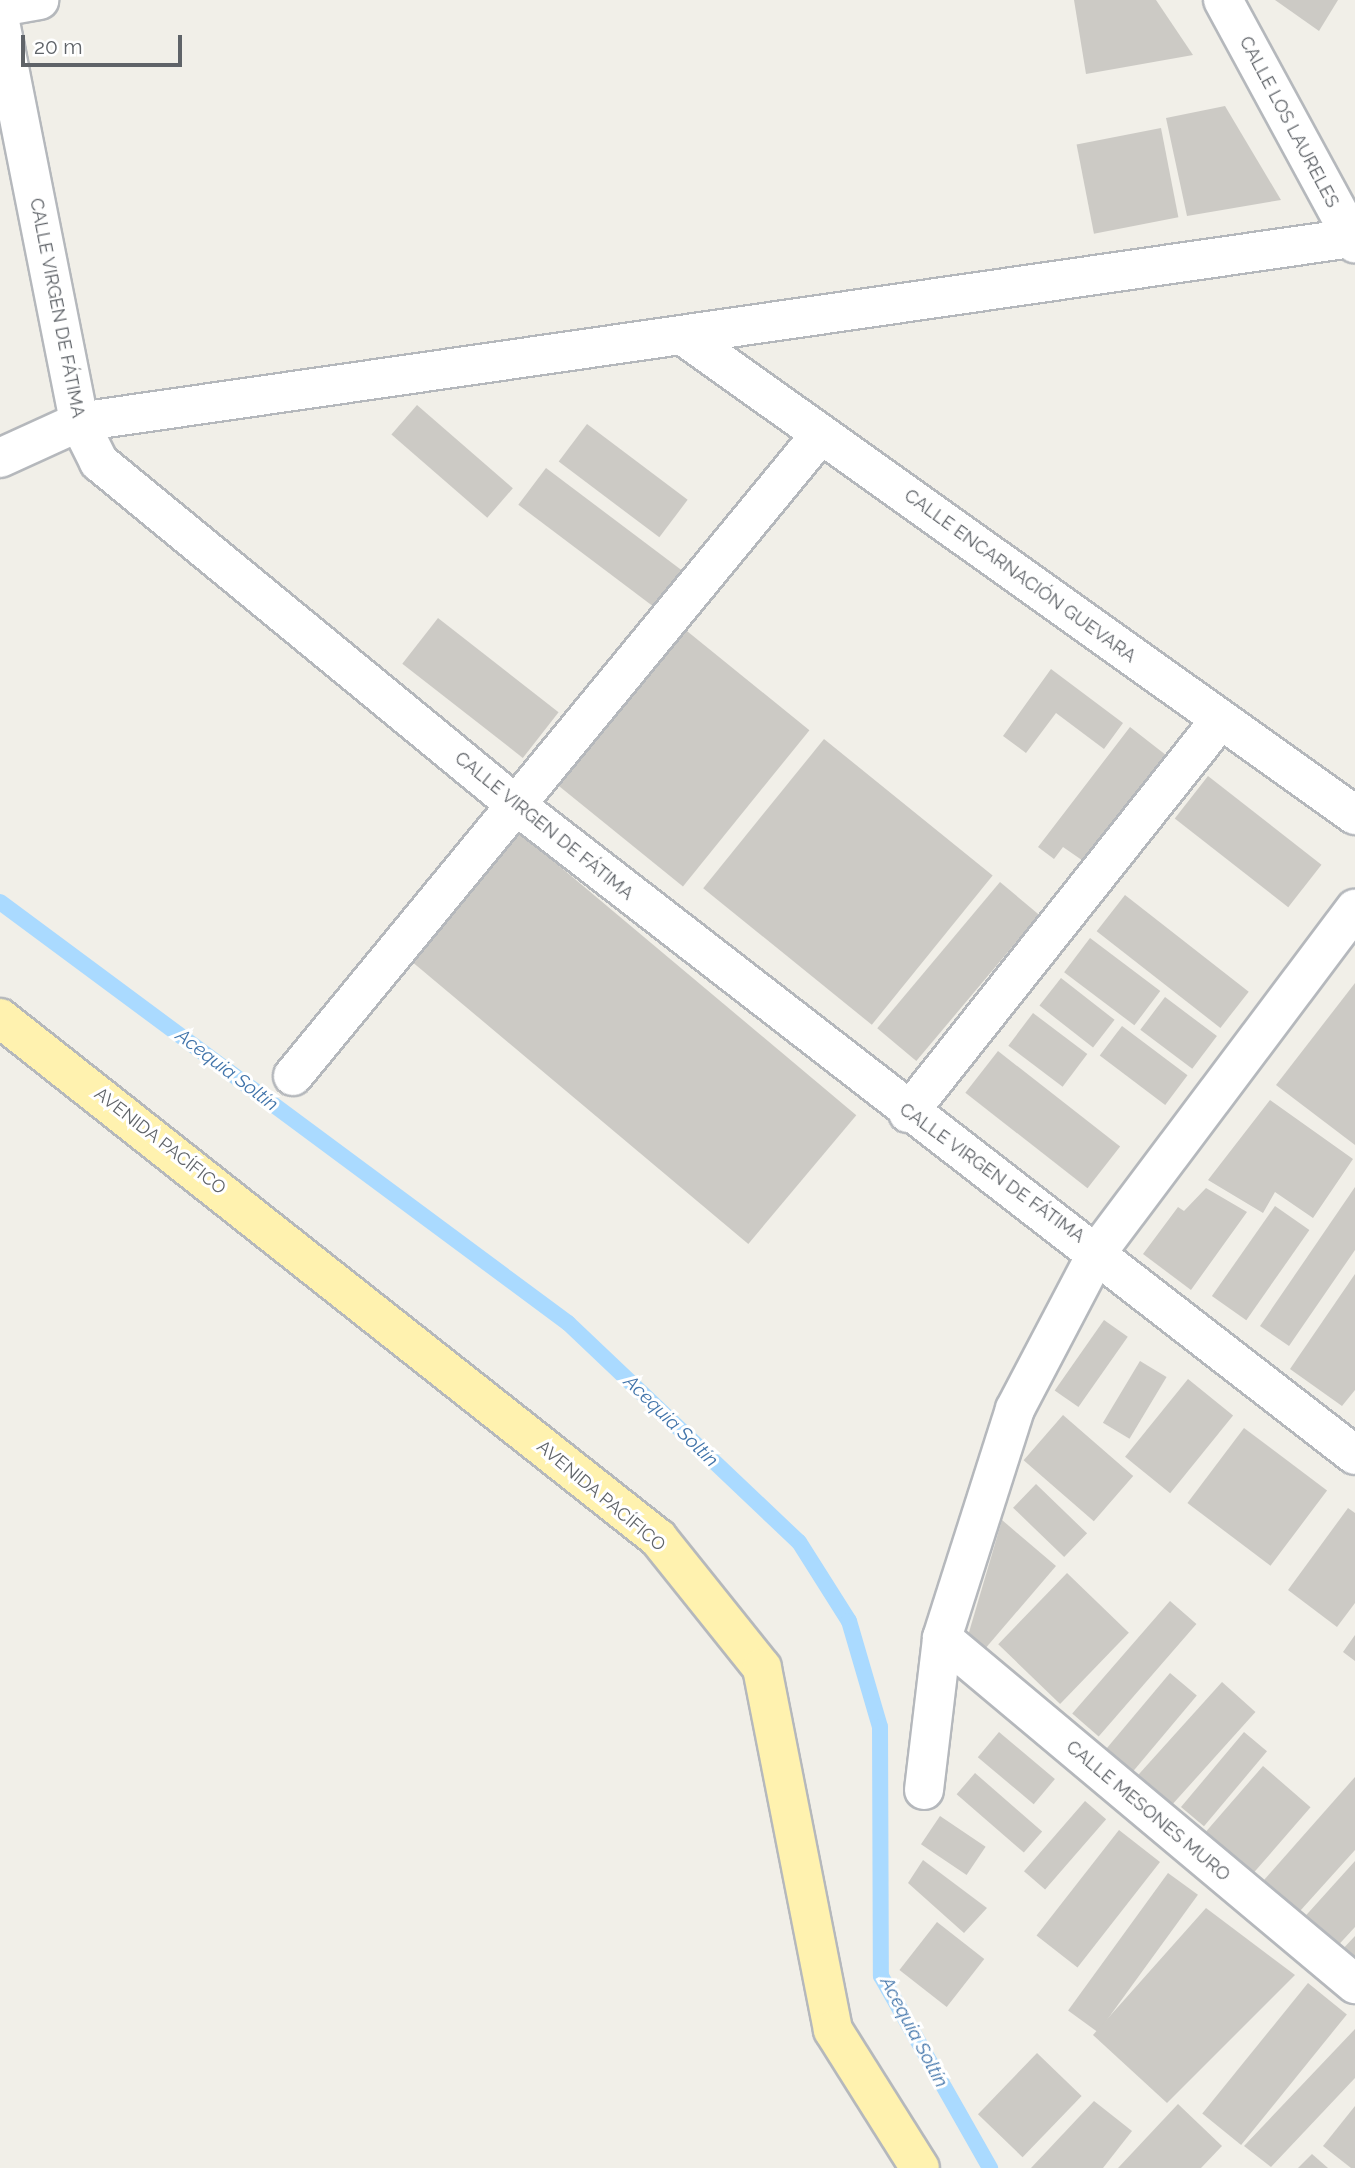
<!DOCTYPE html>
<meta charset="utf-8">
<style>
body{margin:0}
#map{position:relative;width:1355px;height:2168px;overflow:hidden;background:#f1efe8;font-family:Raleway,sans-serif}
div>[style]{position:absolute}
.stream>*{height:16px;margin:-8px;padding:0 8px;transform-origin:8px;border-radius:8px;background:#aadaff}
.building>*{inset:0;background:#cccac5;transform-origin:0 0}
.roads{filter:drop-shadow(2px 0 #b5b8bc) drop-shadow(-2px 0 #b5b8bc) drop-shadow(0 2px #b5b8bc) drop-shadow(0 -2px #b5b8bc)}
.minor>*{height:38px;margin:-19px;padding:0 19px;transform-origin:19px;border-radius:19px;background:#fff}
.major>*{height:38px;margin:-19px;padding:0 19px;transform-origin:19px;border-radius:19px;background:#fff2af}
span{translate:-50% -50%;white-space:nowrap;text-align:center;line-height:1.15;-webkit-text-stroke:6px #fff;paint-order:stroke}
.street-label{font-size:18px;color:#5f6368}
.water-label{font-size:19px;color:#4174aa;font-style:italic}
.scale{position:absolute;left:21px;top:35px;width:161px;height:32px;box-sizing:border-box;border:4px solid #5f6368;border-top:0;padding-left:9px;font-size:21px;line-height:24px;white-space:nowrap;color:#5f6368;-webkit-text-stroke:5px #fff;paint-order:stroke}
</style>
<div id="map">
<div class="stream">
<i style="left:0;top:902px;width:707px;rotate:36.55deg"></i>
<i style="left:568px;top:1323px;width:318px;rotate:43.5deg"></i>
<i style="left:799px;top:1542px;width:93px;rotate:57.7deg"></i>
<i style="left:849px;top:1621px;width:110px;rotate:73.7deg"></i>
<i style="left:880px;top:1727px;width:249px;rotate:89.8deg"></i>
<i style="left:881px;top:1976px;width:221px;rotate:60.4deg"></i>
</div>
<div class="building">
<i style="clip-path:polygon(1074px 0,1156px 0,1193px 55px,1086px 74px)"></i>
<i style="clip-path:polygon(1275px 0,1338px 0,1319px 31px)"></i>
<i style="clip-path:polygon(1225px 106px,1281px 200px,1187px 216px,1166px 118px)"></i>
<i style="left:1161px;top:128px;width:91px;height:86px;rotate:79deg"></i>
<i style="left:417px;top:405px;width:127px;height:39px;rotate:41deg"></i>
<i style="left:587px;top:424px;width:126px;height:47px;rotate:37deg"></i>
<i style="left:546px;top:468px;width:172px;height:46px;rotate:37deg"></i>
<i style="left:438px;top:618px;width:153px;height:58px;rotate:38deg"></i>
<i style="left:682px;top:627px;width:164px;height:201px;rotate:39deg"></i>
<i style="clip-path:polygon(1051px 669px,1123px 723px,1104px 749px,1056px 713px,1026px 753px,1003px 736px)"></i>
<i style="clip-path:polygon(1130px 727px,1171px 759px,1089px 865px,1063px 847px,1054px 859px,1038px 847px)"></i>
<i style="left:824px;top:739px;width:217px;height:192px;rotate:39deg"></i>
<i style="left:1208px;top:776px;width:144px;height:54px;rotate:38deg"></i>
<i style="left:520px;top:833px;width:439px;height:168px;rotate:40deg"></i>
<i style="left:1000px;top:882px;width:51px;height:191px;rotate:40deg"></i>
<i style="left:1125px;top:895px;width:157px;height:46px;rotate:38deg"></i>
<i style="left:1090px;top:938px;width:88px;height:43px;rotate:37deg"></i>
<i style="left:1061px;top:978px;width:68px;height:35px;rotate:38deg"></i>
<i style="clip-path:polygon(1355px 983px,1355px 1145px,1276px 1085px)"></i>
<i style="left:1165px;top:997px;width:65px;height:41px;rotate:37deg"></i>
<i style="left:1033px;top:1013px;width:68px;height:41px;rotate:37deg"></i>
<i style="left:1122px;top:1026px;width:82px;height:37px;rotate:37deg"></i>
<i style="left:998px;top:1051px;width:155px;height:53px;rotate:38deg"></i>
<i style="clip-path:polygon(1270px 1100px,1353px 1159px,1313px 1218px,1275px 1192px,1263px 1213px,1208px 1180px)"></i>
<i style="clip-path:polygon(1355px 1187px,1355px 1250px,1289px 1346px,1260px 1326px)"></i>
<i style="clip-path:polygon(1206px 1188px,1247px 1212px,1191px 1290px,1143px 1254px,1178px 1207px,1184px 1211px)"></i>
<i style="left:1275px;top:1206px;width:42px;height:110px;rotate:35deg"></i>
<i style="clip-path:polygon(1355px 1274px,1355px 1390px,1342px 1406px,1290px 1369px)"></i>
<i style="left:1104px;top:1320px;width:29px;height:86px;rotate:35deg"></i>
<i style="left:1140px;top:1361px;width:31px;height:72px;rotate:31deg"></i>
<i style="left:1188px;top:1379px;width:58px;height:100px;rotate:39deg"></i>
<i style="left:1063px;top:1415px;width:93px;height:60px;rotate:41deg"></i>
<i style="left:1244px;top:1428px;width:104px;height:94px;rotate:37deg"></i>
<i style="left:1036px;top:1484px;width:71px;height:33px;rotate:44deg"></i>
<i style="clip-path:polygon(1348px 1508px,1355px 1513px,1355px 1603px,1337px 1627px,1288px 1590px)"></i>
<i style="clip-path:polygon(1002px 1520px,1056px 1566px,984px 1650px,967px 1639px)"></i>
<i style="left:1067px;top:1573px;width:86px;height:99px;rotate:44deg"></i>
<i style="left:1170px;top:1601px;width:35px;height:149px;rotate:41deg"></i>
<i style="clip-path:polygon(1355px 1635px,1355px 1661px,1343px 1652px)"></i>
<i style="left:1170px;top:1673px;width:35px;height:99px;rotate:40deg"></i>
<i style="left:1222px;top:1682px;width:45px;height:130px;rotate:42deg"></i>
<i style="left:999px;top:1732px;width:73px;height:33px;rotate:40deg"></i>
<i style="left:1244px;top:1732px;width:30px;height:98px;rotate:40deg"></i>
<i style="left:1263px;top:1766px;width:63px;height:104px;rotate:41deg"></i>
<i style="left:975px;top:1773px;width:89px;height:28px;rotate:41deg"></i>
<i style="clip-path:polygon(1355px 1777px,1355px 1850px,1291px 1921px,1256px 1889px)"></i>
<i style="left:1085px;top:1801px;width:28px;height:93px;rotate:41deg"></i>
<i style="left:940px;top:1816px;width:55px;height:34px;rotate:34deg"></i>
<i style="left:1119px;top:1830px;width:52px;height:134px;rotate:38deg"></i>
<i style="clip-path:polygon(923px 1860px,987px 1908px,964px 1933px,908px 1883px)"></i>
<i style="clip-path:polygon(1355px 1861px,1355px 1927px,1332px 1952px,1300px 1922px)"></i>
<i style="left:1168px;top:1873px;width:37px;height:170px;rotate:36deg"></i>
<i style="clip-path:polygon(1206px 1908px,1295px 1975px,1167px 2103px,1093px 2035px)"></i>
<i style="left:937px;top:1922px;width:60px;height:61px;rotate:38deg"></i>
<i style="clip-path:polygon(1355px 1936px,1355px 1966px,1340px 1952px)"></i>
<i style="left:1308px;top:1983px;width:50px;height:168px;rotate:39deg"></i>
<i style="clip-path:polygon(1355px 2029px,1355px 2078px,1271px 2167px,1244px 2146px)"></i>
<i style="left:1037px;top:2053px;width:62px;height:85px;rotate:44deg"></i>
<i style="clip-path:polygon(1094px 2101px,1132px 2131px,1103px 2168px,1031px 2168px)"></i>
<i style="clip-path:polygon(1178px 2104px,1222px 2146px,1201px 2168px,1118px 2168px)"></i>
<i style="clip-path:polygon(1355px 2106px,1355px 2168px,1351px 2168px,1323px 2146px)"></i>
<i style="clip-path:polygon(1312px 2154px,1328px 2168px,1298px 2168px)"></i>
</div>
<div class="roads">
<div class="minor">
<i style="left:1223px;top:0;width:277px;rotate:61.5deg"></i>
<i style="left:0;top:7px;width:40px;rotate:-10deg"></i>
<i style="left:0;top:22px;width:408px;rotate:78.8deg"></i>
<i style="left:79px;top:422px;width:45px;rotate:63.4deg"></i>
<i style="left:99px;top:462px;width:540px;rotate:39.44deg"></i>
<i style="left:516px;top:805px;width:1061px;rotate:37.77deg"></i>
<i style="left:685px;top:337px;width:823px;rotate:35.51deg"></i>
<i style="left:0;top:458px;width:87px;rotate:-24.5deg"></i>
<i style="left:79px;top:422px;width:1285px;rotate:-8.23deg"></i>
<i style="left:293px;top:1076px;width:831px;rotate:-50.57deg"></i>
<i style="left:908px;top:1113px;width:502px;rotate:-51.55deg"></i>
<i style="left:942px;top:1638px;width:539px;rotate:39.96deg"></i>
<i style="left:924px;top:1790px;width:153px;rotate:-83.2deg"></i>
<i style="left:942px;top:1638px;width:240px;rotate:-72.3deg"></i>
<i style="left:1015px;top:1409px;width:178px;rotate:-62.3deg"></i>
<i style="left:1098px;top:1251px;width:428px;rotate:-53.1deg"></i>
</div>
<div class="major">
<i style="left:0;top:1018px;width:839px;rotate:38.32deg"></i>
<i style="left:658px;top:1538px;width:166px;rotate:51.3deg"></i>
<i style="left:762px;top:1668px;width:369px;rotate:78.9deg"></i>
<i style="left:833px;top:2030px;width:163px;rotate:57.8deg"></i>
</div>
</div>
<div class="street-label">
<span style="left:1289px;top:122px;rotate:62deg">CALLE LOS LAURELES</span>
<span style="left:57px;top:308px;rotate:79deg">CALLE VIRGEN DE FÁTIMA</span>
<span style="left:1020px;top:576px;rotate:36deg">CALLE ENCARNACIÓN GUEVARA</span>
<span style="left:544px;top:826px;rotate:39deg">CALLE VIRGEN DE FÁTIMA</span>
<span style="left:160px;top:1141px;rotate:38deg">AVENIDA PACÍFICO</span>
<span style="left:992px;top:1173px;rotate:36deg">CALLE VIRGEN DE FÁTIMA</span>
<span style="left:601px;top:1496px;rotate:40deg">AVENIDA PACÍFICO</span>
<span style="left:1148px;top:1811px;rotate:40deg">CALLE MESONES MURO</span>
</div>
<div class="water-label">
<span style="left:227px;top:1070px;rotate:37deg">Acequia Soltín</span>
<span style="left:671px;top:1421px;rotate:44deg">Acequia Soltín</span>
<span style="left:914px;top:2032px;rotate:62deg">Acequia Soltín</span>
</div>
<div class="scale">20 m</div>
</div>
